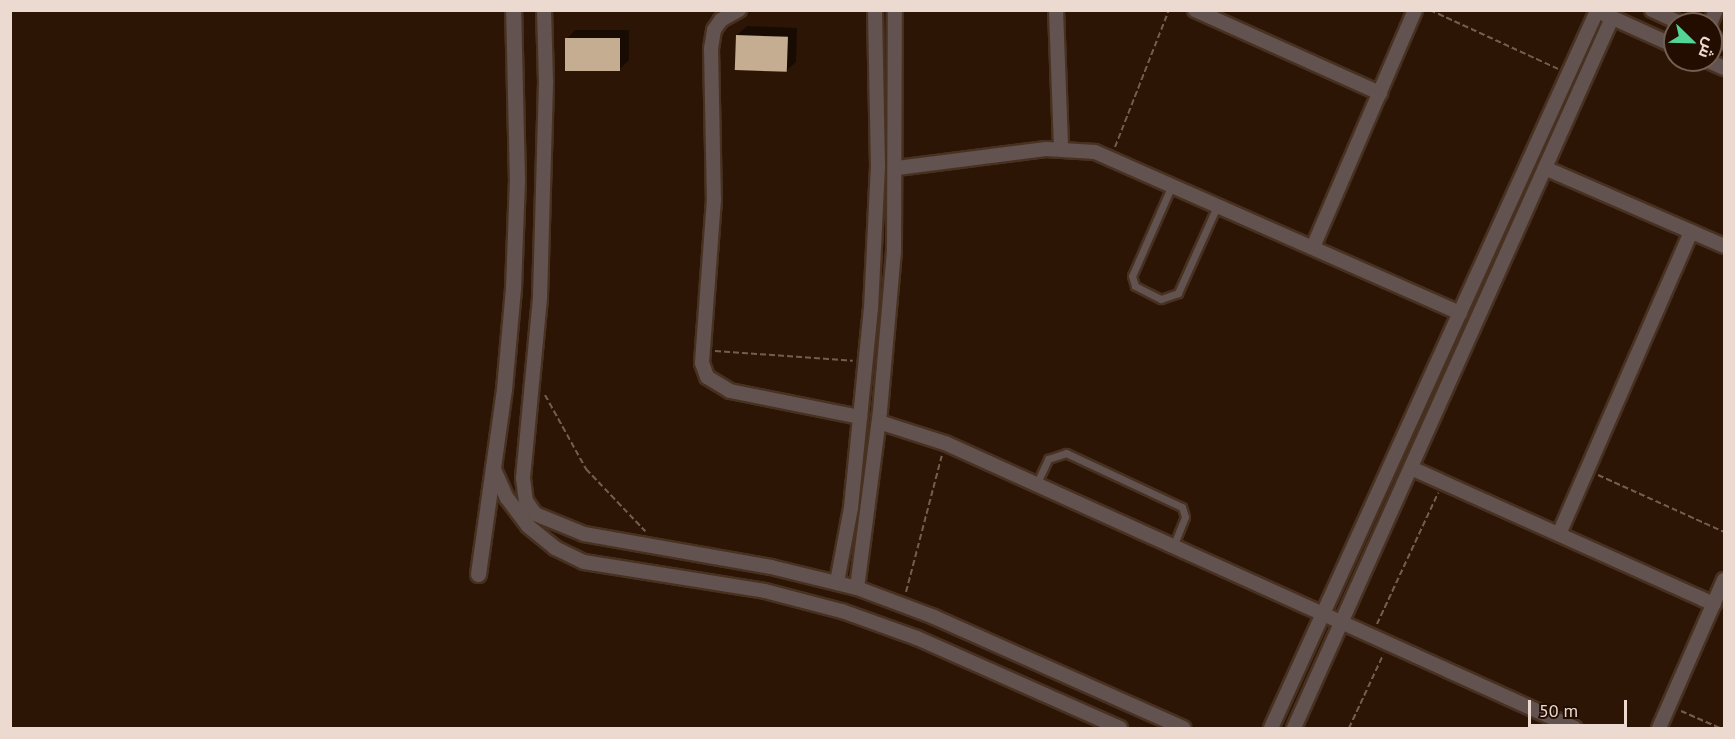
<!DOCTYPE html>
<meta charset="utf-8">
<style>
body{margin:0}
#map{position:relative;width:1735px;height:739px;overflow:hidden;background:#2d1505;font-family:"PT Sans",Cairo,sans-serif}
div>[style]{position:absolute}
.shadow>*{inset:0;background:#0007}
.building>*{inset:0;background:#c4ad91;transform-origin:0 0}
.path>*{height:2px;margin-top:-1px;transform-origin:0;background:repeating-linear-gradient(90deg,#735d50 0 6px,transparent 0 9px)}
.roads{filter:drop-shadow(2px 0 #483121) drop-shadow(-2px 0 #483121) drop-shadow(0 2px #483121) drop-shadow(0 -2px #483121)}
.service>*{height:7px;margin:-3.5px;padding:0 3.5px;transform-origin:3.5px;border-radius:3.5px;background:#625350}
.minor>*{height:14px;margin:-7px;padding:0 7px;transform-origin:7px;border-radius:7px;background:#625350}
.tertiary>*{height:15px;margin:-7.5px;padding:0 7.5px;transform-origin:7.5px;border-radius:7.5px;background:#625350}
span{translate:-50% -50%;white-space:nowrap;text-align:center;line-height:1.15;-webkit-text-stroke:6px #230c00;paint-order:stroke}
.frame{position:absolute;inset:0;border:12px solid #ecdad0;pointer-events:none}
.north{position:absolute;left:1663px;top:12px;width:60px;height:60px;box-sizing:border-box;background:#230c00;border:2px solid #735e53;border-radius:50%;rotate:113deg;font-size:16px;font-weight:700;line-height:24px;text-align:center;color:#ecdad0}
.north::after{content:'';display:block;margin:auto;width:21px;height:27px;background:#53d396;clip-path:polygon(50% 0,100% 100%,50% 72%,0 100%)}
.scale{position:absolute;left:1528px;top:700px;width:99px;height:27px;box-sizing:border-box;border:3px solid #ecdad0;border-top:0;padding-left:8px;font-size:18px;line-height:21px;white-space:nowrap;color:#ecdad0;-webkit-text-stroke:4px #230c00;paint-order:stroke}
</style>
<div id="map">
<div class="shadow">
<i style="clip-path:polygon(747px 26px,797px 28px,796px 62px,786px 71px,737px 35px)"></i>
<i style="clip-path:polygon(575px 30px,629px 30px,629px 60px,620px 69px,566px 40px)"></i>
</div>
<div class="building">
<i style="left:736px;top:35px;width:52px;height:35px;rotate:2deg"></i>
<i style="left:620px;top:38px;width:33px;height:55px;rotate:90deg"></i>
</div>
<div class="path">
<i style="left:1430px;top:10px;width:141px;rotate:24.7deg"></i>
<i style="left:1115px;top:147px;width:147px;rotate:-68.5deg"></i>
<i style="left:715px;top:351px;width:138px;rotate:4.1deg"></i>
<i style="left:545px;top:395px;width:85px;rotate:61deg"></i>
<i style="left:586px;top:469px;width:86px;rotate:46.4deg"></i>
<i style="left:1598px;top:475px;width:138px;rotate:24.3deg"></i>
<i style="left:906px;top:592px;width:142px;rotate:-75.3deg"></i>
<i style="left:1377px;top:624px;width:145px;rotate:-65deg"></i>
<i style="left:1681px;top:711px;width:43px;rotate:23.6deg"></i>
<i style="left:1349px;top:728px;width:81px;rotate:-65deg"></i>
</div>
<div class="roads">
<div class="service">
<i style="left:1172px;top:185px;width:99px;rotate:113.7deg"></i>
<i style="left:1132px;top:276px;width:10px;rotate:73deg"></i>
<i style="left:1135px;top:286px;width:29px;rotate:27deg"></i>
<i style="left:1161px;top:299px;width:18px;rotate:-19deg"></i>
<i style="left:1178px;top:293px;width:98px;rotate:-65.8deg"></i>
<i style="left:1036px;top:485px;width:29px;rotate:-65deg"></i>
<i style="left:1048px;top:459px;width:19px;rotate:-18deg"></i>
<i style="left:1066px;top:453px;width:128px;rotate:25deg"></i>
<i style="left:1182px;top:507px;width:10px;rotate:73deg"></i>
<i style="left:1185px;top:517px;width:32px;rotate:112deg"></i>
</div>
<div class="minor">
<i style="left:544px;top:10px;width:72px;rotate:88.4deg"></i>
<i style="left:546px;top:82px;width:216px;rotate:91.6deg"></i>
<i style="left:540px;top:298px;width:181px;rotate:95.4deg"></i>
<i style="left:523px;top:478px;width:23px;rotate:83deg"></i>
<i style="left:526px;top:501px;width:16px;rotate:55deg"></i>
<i style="left:535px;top:514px;width:53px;rotate:22.2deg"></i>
<i style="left:584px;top:534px;width:190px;rotate:10deg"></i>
<i style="left:771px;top:567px;width:89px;rotate:13.7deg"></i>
<i style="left:857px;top:588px;width:82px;rotate:20.6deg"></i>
<i style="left:934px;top:617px;width:273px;rotate:24deg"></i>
<i style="left:739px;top:10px;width:21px;rotate:151deg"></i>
<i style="left:721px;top:20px;width:12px;rotate:125deg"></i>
<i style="left:714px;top:30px;width:18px;rotate:99deg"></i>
<i style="left:711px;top:48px;width:151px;rotate:88.9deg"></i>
<i style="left:714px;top:199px;width:164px;rotate:94.2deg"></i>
<i style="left:702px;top:363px;width:15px;rotate:70deg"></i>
<i style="left:707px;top:377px;width:27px;rotate:31deg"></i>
<i style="left:730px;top:391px;width:133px;rotate:11.3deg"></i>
<i style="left:1056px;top:10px;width:138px;rotate:87.9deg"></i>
<i style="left:1195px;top:10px;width:203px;rotate:24.2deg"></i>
<i style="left:1652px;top:10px;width:33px;rotate:25deg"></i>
<i style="left:1604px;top:14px;width:78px;rotate:24.3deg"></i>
<i style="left:1710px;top:24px;width:15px;rotate:-67deg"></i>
<i style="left:1711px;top:37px;width:14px;rotate:25deg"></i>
<i style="left:1706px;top:60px;width:20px;rotate:24deg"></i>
<i style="left:897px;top:168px;width:150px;rotate:-7.3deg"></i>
<i style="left:1046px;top:149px;width:49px;rotate:3.5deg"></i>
<i style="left:1095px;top:152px;width:399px;rotate:23.8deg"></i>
<i style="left:1545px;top:168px;width:195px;rotate:23.5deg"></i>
<i style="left:1313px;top:247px;width:258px;rotate:-66.7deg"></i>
<i style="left:879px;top:422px;width:69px;rotate:17.7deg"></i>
<i style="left:945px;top:443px;width:691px;rotate:24.34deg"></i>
<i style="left:493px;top:467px;width:34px;rotate:66deg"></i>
<i style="left:507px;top:498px;width:35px;rotate:53deg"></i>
<i style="left:528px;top:526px;width:35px;rotate:39deg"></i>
<i style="left:555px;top:548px;width:32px;rotate:26deg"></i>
<i style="left:584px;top:562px;width:183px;rotate:9.1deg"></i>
<i style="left:765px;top:591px;width:80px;rotate:14.6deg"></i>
<i style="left:842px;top:611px;width:80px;rotate:19.8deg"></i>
<i style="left:917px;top:638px;width:222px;rotate:23.9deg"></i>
<i style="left:1411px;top:468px;width:332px;rotate:24.2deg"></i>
<i style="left:1559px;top:534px;width:330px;rotate:-66.4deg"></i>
<i style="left:837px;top:582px;width:75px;rotate:-79.3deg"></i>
<i style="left:851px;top:508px;width:200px;rotate:-84.3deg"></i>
<i style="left:871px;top:309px;width:142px;rotate:-87.2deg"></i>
<i style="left:878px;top:167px;width:157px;rotate:-91.1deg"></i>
<i style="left:857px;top:588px;width:178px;rotate:-82.6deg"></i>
<i style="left:880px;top:411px;width:160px;rotate:-85deg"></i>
<i style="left:894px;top:252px;width:242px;rotate:-89.8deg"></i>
<i style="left:1271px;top:728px;width:788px;rotate:-65.55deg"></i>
<i style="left:1294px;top:728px;width:778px;rotate:-65.87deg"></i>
<i style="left:1659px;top:728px;width:162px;rotate:-66.3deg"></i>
</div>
<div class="tertiary">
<i style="left:478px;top:574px;width:187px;rotate:-82deg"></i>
<i style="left:504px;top:389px;width:101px;rotate:-84.9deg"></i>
<i style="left:513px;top:288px;width:107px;rotate:-87.9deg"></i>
<i style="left:517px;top:181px;width:171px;rotate:-91.3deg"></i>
</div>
</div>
<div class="frame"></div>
<div class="north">ش</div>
<div class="scale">50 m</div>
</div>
